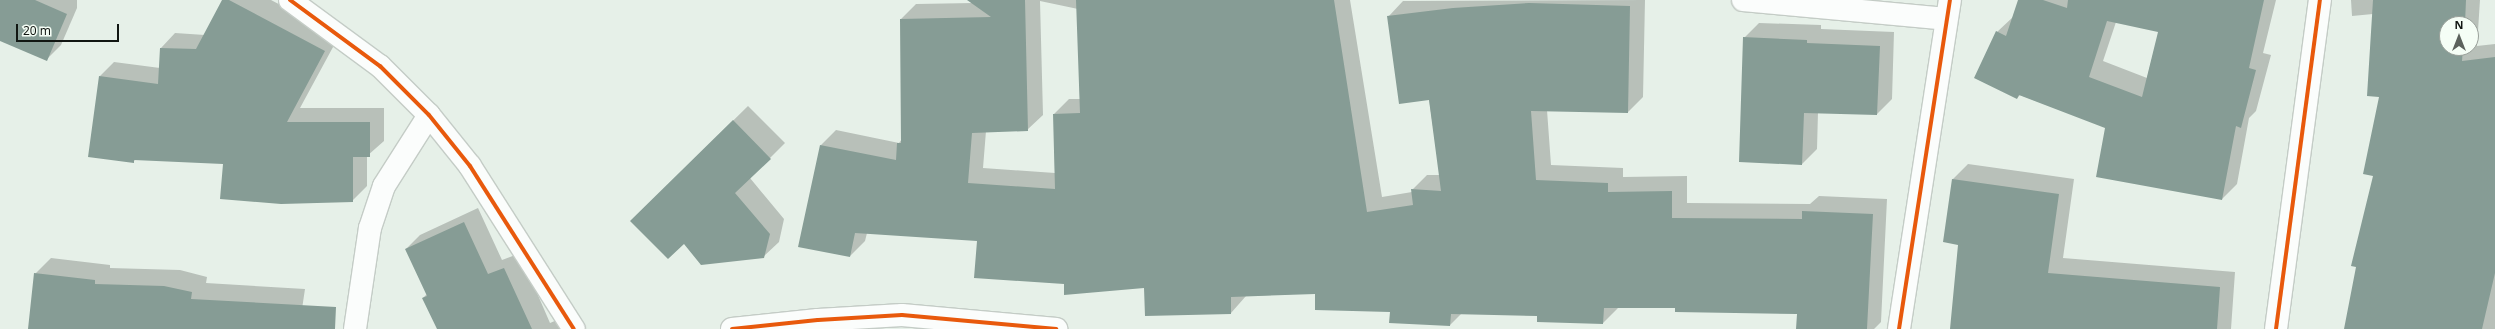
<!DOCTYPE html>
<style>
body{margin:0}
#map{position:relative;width:2495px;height:329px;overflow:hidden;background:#e6f0e8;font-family:"Noto Sans",sans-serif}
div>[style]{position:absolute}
.shadow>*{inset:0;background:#0003}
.building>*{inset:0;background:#869c95}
.roads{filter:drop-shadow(1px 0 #c4ccc6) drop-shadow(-1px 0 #c4ccc6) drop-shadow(0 1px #c4ccc6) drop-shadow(0 -1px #c4ccc6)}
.street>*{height:22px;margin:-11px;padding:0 11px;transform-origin:11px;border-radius:11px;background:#fbfdfc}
.secondary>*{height:22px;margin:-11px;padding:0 11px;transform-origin:11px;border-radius:11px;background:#fbfdfc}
.cycleway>*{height:4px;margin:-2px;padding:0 2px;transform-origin:2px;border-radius:2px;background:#e8590c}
span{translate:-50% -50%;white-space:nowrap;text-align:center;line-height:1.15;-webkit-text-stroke:3.5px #f5fef6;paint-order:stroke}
.north{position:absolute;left:2439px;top:16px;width:40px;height:40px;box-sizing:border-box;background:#f5fef6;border:1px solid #9aa19b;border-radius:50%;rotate:0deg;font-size:11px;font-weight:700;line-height:16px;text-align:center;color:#111612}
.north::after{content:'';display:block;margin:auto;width:14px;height:18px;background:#5c625d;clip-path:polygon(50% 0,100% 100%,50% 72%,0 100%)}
.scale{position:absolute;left:16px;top:24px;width:103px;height:18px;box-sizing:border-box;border:2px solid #111612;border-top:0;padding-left:5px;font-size:12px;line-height:14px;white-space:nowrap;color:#111612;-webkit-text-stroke:3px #f5fef6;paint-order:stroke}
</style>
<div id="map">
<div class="shadow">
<i style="clip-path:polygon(0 0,77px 0,77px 8px,61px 45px,47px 59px,0 40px)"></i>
<i style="clip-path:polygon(223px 0,271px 0,339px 36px,300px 108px,384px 108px,384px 141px,367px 156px,367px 186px,352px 201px,224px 163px,136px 159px,133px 162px,100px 76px,114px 62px,160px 68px,161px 48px,175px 33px,205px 35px)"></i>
<i style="clip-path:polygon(evenodd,969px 0,1350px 0,1382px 197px,1412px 192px,1412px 190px,1427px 175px,1440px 175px,1429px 99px,1388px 17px,1403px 1px,1645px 0,1643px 97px,1628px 112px,1547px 110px,1551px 165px,1623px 168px,1623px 177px,1687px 176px,1687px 203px,1810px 204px,1819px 196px,1887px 199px,1881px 322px,1874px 329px,1797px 329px,1798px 313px,1676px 307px,1618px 308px,1603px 323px,1538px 315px,1462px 313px,1450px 325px,1316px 293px,1246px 296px,1231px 313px,1145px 287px,1064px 283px,978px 240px,867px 233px,865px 241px,850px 256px,821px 145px,836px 130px,899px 143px,902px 139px,901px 19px,916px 4px,973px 3px,969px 0,1040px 1px,1078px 9px,1080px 99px,1069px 99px,1054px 114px,1055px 173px,983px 168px,986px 131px,1027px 130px,1043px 115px,1040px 1px)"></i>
<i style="clip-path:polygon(evenodd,2019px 0,2276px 0,2263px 53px,2271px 55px,2256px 111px,2249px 118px,2237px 184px,2222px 199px,2106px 127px,2020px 95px,2017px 98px,1997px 32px,2013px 17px,2019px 0,2116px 22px,2159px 31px,2147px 78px,2103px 61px,2116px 22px)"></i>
<i style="clip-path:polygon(evenodd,2351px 0,2480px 0,2477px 46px,2495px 44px,2495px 329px,2345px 329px,2375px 175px,2380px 96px,2373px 14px,2352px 16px,2351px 0,2447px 24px,2471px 24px,2471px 48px,2447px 48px,2447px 24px)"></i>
<i style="clip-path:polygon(1759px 23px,1821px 25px,1821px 29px,1894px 32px,1892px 99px,1877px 114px,1818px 112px,1817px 149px,1802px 164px,1744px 38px)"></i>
<i style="clip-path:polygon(748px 106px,785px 143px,750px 178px,784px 219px,779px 242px,763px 257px,684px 242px,631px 221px)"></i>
<i style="clip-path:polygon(1968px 164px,2074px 179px,2063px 258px,2235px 272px,2231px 329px,1951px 329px,1959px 244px,1953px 179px)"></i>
<i style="clip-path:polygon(478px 208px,502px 260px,518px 254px,534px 286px,550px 323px,557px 320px,561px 329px,439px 329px,423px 298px,427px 294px,406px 249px,420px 235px)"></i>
<i style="clip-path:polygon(51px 258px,110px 265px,110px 268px,180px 270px,207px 277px,206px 283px,305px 289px,299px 329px,29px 329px,35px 274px)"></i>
</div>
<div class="building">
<i style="clip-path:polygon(0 0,35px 0,67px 14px,47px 61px,0 41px)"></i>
<i style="clip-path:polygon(222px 0,229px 0,325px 51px,287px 122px,370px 122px,370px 157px,353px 157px,353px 202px,281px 204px,220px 199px,223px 164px,134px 160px,134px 163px,88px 157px,99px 76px,158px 84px,160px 48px,196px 49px)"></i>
<i style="clip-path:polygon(967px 0,1025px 0,1028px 131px,972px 133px,968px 183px,1055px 189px,1053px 114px,1080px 113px,1076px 0,1334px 0,1367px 212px,1413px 205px,1411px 189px,1441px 191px,1429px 100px,1399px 104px,1387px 16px,1453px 8px,1529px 3px,1630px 6px,1628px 113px,1531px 111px,1536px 180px,1608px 183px,1608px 192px,1672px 191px,1672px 218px,1802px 219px,1802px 211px,1873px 214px,1867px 329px,1796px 329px,1797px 314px,1675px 312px,1675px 308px,1604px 308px,1603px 324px,1537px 322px,1537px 316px,1451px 314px,1450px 326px,1389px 323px,1390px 312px,1315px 310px,1315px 294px,1231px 297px,1231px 314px,1145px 316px,1144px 288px,1064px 295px,1064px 284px,974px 278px,977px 241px,855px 233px,850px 257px,798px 247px,820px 145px,896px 160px,897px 143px,901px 143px,900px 19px,991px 17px)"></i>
<i style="clip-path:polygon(evenodd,2018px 0,2043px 0,2067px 8px,2068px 0,2264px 0,2249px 68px,2256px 70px,2241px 128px,2236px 126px,2222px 200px,2096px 177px,2105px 128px,2019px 95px,2017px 99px,1974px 78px,1996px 31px,2006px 36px,2018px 0,2107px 21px,2158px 32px,2142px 97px,2089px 77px,2107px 21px)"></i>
<i style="clip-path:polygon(2373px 0,2466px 0,2465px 24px,2447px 24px,2447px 48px,2463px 48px,2462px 61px,2495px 57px,2495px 273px,2482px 329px,2344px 329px,2356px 267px,2351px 266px,2373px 176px,2363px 174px,2379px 97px,2367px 96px)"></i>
<i style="clip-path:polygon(1743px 37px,1807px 40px,1807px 43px,1880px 46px,1877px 115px,1804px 113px,1802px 165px,1739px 162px)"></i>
<i style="clip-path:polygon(733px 120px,771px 159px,735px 193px,770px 234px,764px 258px,701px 265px,684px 244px,668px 259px,630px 221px)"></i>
<i style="clip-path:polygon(1952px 179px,2059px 194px,2048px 273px,2220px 287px,2217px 329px,1950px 329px,1958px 245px,1943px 242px)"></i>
<i style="clip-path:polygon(464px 222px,488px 274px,504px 268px,532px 329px,437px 329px,422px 298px,427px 296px,405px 249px)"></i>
<i style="clip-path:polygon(34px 273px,95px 280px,95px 284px,164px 286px,192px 292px,191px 299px,336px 307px,335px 329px,28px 329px)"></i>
</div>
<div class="roads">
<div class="street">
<i style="left:1743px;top:0;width:204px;rotate:5.3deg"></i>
<i style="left:355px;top:329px;width:102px;rotate:-81.6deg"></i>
<i style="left:370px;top:228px;width:44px;rotate:-71.6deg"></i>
<i style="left:384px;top:186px;width:84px;rotate:-57.6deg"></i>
<i style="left:732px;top:329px;width:86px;rotate:-6deg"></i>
<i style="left:818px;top:320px;width:84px;rotate:-3.4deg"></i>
<i style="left:902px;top:315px;width:155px;rotate:5.2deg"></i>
<i style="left:1899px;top:329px;width:333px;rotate:-81.2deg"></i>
<i style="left:2276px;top:329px;width:332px;rotate:-82.4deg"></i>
</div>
<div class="secondary">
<i style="left:290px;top:0;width:112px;rotate:36.3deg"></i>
<i style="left:380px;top:66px;width:69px;rotate:45deg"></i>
<i style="left:429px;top:115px;width:65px;rotate:51.2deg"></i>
<i style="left:470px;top:166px;width:193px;rotate:57.5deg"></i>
</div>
</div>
<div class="cycleway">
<i style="left:290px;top:0;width:112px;rotate:36.3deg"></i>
<i style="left:380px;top:66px;width:69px;rotate:45deg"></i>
<i style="left:429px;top:115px;width:65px;rotate:51.2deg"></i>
<i style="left:470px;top:166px;width:193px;rotate:57.5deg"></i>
<i style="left:732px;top:329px;width:86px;rotate:-6deg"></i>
<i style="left:818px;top:320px;width:84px;rotate:-3.4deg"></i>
<i style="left:902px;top:315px;width:155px;rotate:5.2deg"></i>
<i style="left:1899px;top:329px;width:333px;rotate:-81.2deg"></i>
<i style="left:2276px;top:329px;width:332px;rotate:-82.4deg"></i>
</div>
<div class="north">N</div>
<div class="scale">20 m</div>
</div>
